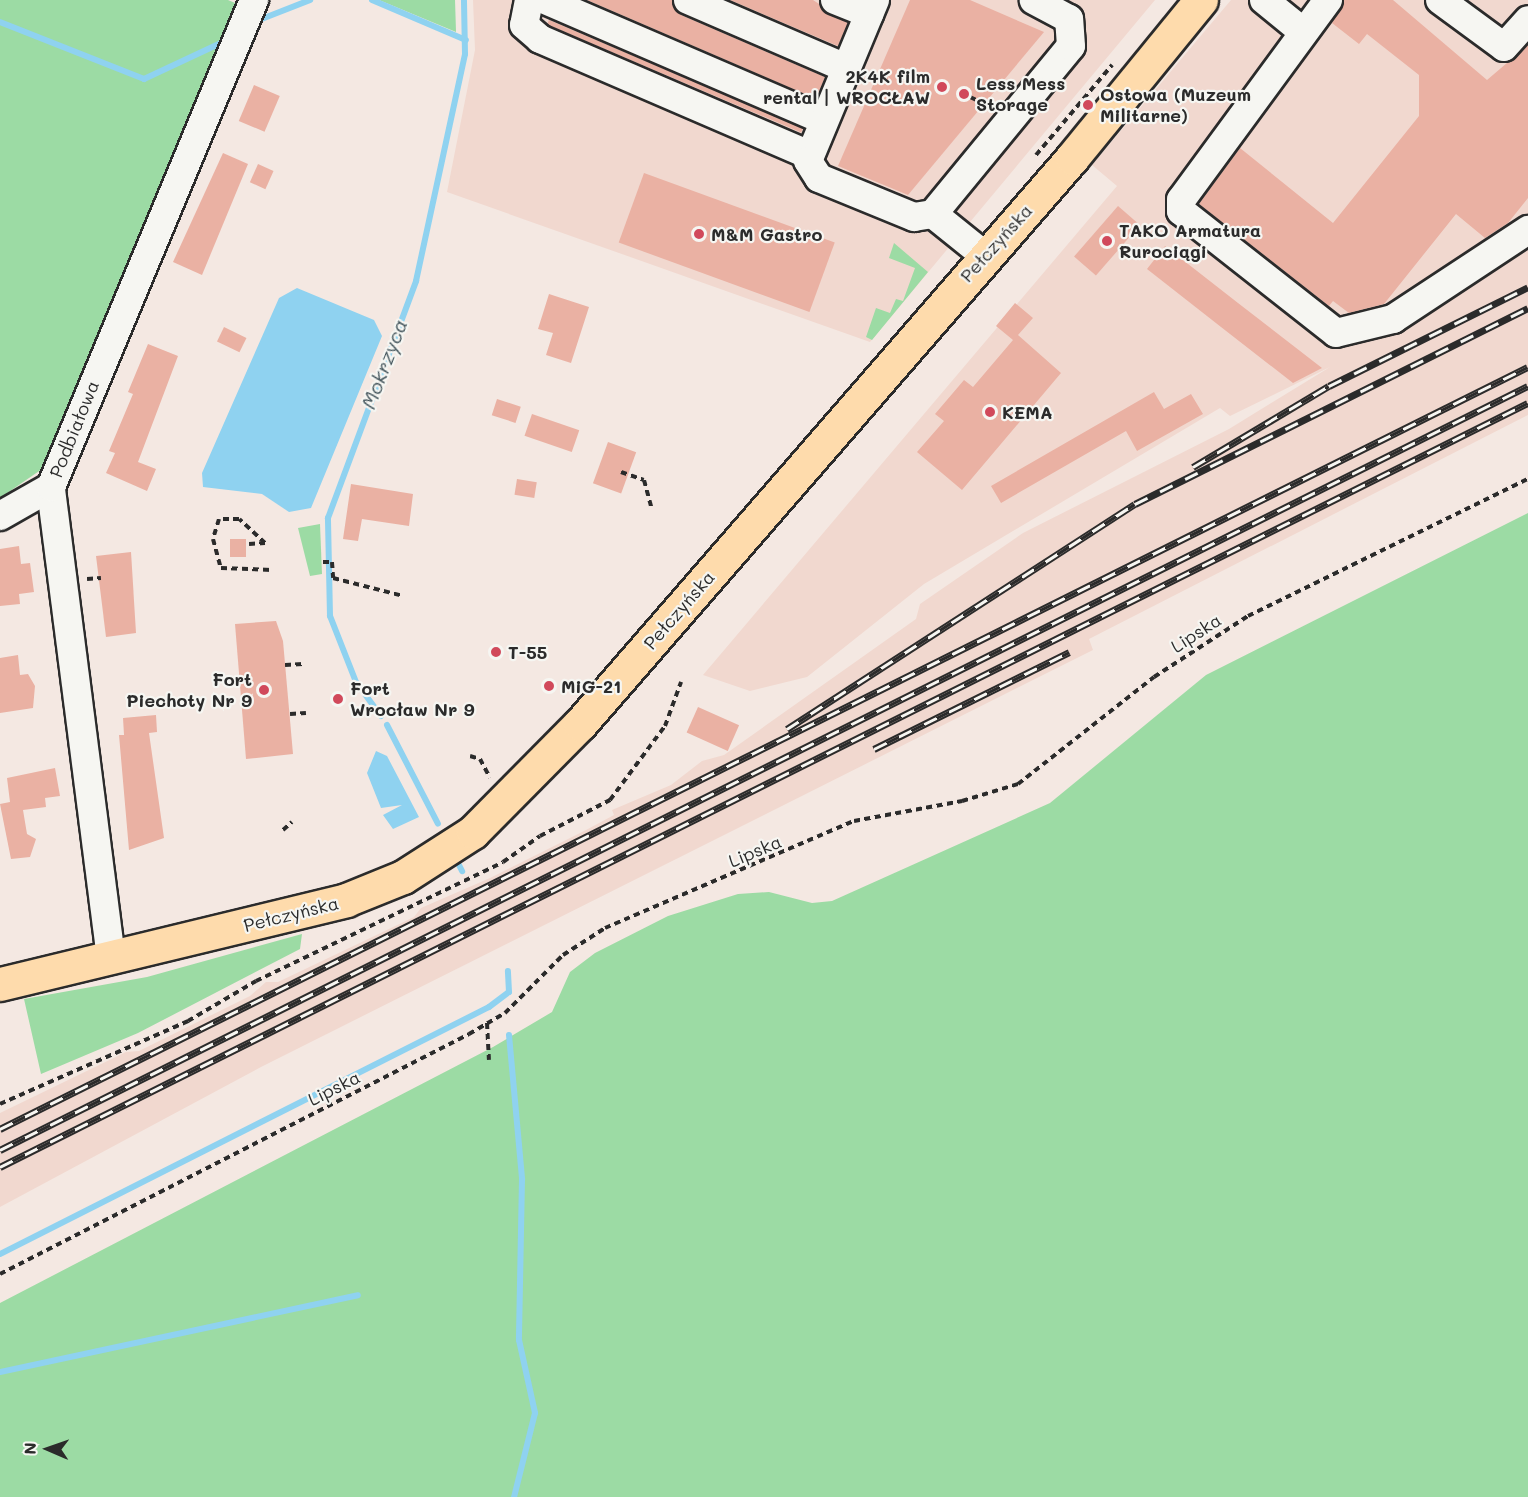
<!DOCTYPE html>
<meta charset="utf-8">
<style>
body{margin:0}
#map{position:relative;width:1528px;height:1497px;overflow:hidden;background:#f4e8e2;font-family:Mali,sans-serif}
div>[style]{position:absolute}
.built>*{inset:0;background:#f1d8cf}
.green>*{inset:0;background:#9cdba4}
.water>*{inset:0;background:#8fd2f0}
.stream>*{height:6px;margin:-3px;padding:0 3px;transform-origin:3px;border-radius:3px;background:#8fd2f0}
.building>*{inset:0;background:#eab1a3;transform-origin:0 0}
.path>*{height:4px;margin-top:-2px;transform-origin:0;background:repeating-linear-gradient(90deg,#2b2b2b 0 6px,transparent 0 10.5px)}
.roads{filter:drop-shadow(2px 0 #2b2b2b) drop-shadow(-2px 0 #2b2b2b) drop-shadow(0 2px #2b2b2b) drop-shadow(0 -2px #2b2b2b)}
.minor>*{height:28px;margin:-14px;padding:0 14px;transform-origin:14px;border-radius:14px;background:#f6f6f2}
.major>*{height:33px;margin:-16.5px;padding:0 16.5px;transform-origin:16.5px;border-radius:16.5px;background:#fedbac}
.rail>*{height:7px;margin-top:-3.5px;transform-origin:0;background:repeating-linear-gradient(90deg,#f6f6f2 0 14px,#2b2b2b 0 28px);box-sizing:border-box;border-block:2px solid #2b2b2b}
.dots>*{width:16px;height:16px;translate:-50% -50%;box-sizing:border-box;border:3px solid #f6f6f2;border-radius:50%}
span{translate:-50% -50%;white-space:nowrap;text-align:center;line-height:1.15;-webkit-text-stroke:4.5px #f6f6f2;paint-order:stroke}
.poi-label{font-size:18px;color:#2b2b2b;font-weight:700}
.right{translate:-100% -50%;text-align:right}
.left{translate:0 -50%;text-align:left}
.street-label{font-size:18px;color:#2b2b2b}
.water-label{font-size:20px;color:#44555c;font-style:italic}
.north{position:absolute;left:18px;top:1419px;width:60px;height:60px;-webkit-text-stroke:4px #f6f6f2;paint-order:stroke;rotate:272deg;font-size:16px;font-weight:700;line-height:24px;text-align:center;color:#2b2b2b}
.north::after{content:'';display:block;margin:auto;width:21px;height:27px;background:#2b2b2b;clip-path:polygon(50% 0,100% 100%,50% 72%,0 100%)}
</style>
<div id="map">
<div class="built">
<i style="clip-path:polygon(473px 0,1155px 0,870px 342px,447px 192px,475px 50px)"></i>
<i style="clip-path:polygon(1231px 0,1528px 0,1528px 415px,1089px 639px,1093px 650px,261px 1067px,0 1207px,0 1113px,126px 1052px,139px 1051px,250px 996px,266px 982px,278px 982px,414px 917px,421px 908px,490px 878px,586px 830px,614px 815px,612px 810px,671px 785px,702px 761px,724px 755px,916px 619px,920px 604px,1023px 533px,1229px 429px,1330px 367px,1230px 416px,1220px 408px,924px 584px,807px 677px,750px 691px,703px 675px,1117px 186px,1092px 165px)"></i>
</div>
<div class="green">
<i style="clip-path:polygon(0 0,228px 0,242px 6px,45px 467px,0 498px)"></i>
<i style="clip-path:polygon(379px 0,455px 0,456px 32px)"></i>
<i style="clip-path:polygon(894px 243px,928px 272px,872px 340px,866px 337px,876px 308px,890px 313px,896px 299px,903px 301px,915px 268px,889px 258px)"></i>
<i style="clip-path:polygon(1528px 513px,1528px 1497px,0 1497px,0 1303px,493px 1047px,552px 1012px,570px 972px,595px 953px,668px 916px,738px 894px,769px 892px,812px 903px,832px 901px,1050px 803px,1206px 675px)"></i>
<i style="clip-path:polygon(320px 524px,322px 574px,310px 576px,298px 528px)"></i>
<i style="clip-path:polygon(302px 934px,300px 949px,138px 1033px,41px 1074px,24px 999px,147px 977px)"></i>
</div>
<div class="water">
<i style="clip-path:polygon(297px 288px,374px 320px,382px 336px,311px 508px,289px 512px,262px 494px,203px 487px,202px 473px,279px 298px)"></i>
<i style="clip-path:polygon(376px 751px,387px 756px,419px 817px,393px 829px,383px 815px,402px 805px,381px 808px,367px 773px)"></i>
</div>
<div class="stream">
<i style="left:372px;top:0;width:102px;rotate:23.1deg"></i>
<i style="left:259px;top:20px;width:55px;rotate:-21.4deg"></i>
<i style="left:0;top:22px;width:155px;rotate:21.6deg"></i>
<i style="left:144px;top:79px;width:89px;rotate:-25.1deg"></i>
<i style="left:381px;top:716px;width:42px;rotate:-126.3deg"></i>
<i style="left:356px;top:682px;width:71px;rotate:-111.5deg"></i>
<i style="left:330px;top:616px;width:98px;rotate:-91.2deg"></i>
<i style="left:328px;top:518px;width:253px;rotate:-69.6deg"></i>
<i style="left:416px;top:281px;width:232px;rotate:-77.8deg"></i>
<i style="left:465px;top:54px;width:54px;rotate:-91.1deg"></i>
<i style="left:387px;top:725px;width:111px;rotate:62.7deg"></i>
<i style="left:459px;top:865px;width:7px;rotate:63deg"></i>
<i style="left:509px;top:1035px;width:145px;rotate:84.8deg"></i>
<i style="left:522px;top:1179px;width:161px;rotate:91.1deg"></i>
<i style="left:519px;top:1340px;width:75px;rotate:77.6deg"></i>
<i style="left:535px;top:1413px;width:87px;rotate:104deg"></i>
<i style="left:0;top:1254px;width:548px;rotate:-26.8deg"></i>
<i style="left:489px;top:1007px;width:25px;rotate:-37deg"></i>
<i style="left:509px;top:992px;width:21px;rotate:-93deg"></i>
<i style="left:0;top:1372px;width:366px;rotate:-12.1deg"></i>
</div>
<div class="building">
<i style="clip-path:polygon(587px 0,672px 0,681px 15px,825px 77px,816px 99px)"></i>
<i style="clip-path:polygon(730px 0,813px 0,848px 23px,838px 46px)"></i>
<i style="clip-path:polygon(910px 0,970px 0,1044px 32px,908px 195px,838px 166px)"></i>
<i style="clip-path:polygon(1344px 0,1393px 0,1487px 80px,1528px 45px,1528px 198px,1508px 223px,1485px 238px,1456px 214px,1384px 304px,1349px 313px,1333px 301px,1329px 306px,1199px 204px,1240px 148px,1333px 223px,1419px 116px,1419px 75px,1367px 34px,1359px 44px,1332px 23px)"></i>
<i style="left:549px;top:20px;width:276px;height:5px;rotate:23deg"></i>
<i style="left:254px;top:85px;width:28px;height:39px;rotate:23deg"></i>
<i style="clip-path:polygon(223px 153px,248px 164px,202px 275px,173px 262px)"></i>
<i style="left:258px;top:164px;width:17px;height:20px;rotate:24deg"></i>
<i style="left:644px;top:173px;width:203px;height:74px;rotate:20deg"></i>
<i style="left:1118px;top:206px;width:29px;height:67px;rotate:41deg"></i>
<i style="clip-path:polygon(1165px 246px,1238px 303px,1322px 368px,1293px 383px,1221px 327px,1147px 269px)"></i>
<i style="clip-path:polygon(549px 294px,589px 307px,571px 363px,546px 355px,553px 333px,538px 329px)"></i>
<i style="clip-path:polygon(1015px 303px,1033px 318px,1018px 335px,1061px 373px,962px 490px,917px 452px,944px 421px,935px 414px,964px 380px,973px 387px,1013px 340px,996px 326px)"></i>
<i style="left:224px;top:327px;width:25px;height:16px;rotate:26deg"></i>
<i style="clip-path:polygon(148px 344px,178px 356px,138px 462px,156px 469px,147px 491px,106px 473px,115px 453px,109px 451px,133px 394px,128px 392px)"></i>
<i style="clip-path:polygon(1154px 392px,1164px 409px,1191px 394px,1203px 414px,1137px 451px,1126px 431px,1001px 503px,991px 486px)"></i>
<i style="left:497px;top:399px;width:25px;height:17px;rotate:18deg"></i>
<i style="left:532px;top:414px;width:50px;height:23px;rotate:19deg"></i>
<i style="left:608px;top:442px;width:30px;height:44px;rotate:20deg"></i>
<i style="left:517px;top:479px;width:20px;height:16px;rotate:9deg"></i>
<i style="clip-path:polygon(351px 484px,413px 494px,409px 526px,362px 519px,358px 541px,343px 539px)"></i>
<i style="left:230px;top:539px;width:16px;height:18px"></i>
<i style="clip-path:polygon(19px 546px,21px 564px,30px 563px,34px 592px,19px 594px,20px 604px,0 606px,0 549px)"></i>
<i style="clip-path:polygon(131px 552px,136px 633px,106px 637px,96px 556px)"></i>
<i style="clip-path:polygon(276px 621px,283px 641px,293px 754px,246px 759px,235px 624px)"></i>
<i style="clip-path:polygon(18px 655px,20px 675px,28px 674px,35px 686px,33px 708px,0 713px,0 658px)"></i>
<i style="left:698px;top:707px;width:45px;height:28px;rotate:24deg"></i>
<i style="clip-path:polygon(156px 715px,157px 732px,149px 733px,164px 838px,129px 850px,119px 735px,124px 735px,123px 718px)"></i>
<i style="clip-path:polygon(55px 768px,60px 796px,45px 798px,46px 807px,23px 810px,27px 834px,36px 839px,30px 857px,11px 859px,0 804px,10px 802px,7px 778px)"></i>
</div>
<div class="path">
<i style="left:970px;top:97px;width:23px;rotate:25deg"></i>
<i style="left:1036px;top:155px;width:118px;rotate:-49.8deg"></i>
<i style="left:621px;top:472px;width:24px;rotate:19deg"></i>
<i style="left:644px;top:480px;width:28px;rotate:75deg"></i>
<i style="left:249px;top:544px;width:16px;rotate:-4deg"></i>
<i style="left:265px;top:543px;width:35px;rotate:-137deg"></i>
<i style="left:239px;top:519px;width:20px;rotate:180deg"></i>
<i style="left:219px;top:519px;width:21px;rotate:107deg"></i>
<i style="left:213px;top:539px;width:30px;rotate:75deg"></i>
<i style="left:221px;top:568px;width:51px;rotate:2.2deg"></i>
<i style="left:323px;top:562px;width:9px"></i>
<i style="left:332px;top:562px;width:16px;rotate:86deg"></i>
<i style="left:333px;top:578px;width:72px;rotate:14.4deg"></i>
<i style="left:87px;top:579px;width:14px;rotate:-4deg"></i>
<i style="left:285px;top:665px;width:18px;rotate:-3deg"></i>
<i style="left:290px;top:714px;width:16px;rotate:-4deg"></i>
<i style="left:470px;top:756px;width:10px;rotate:17deg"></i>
<i style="left:480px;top:759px;width:21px;rotate:62deg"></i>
<i style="left:283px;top:830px;width:12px;rotate:-42deg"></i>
<i style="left:487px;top:1023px;width:37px;rotate:87deg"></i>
<i style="left:0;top:1104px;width:206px;rotate:-23.8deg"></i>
<i style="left:188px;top:1021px;width:79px;rotate:-30.5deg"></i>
<i style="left:256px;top:981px;width:274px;rotate:-25.7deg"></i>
<i style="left:503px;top:862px;width:45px;rotate:-35.1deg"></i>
<i style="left:540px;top:836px;width:79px;rotate:-27.2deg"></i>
<i style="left:610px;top:800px;width:92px;rotate:-53.4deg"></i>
<i style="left:665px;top:726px;width:47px;rotate:-70deg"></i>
<i style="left:0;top:1274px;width:527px;rotate:-27.1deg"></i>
<i style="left:469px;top:1034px;width:42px;rotate:-30.3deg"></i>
<i style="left:505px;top:1013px;width:82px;rotate:-45deg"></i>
<i style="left:563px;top:955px;width:50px;rotate:-32.7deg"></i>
<i style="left:605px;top:928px;width:271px;rotate:-23.3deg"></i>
<i style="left:854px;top:821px;width:110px;rotate:-10.5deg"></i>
<i style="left:962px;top:801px;width:59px;rotate:-16.9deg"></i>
<i style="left:1018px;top:784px;width:173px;rotate:-38.2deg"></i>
<i style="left:1154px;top:677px;width:112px;rotate:-33deg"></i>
<i style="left:1248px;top:616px;width:312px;rotate:-26.1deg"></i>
</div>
<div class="roads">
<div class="minor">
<i style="left:529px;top:0;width:25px;rotate:101deg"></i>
<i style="left:524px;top:25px;width:21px;rotate:41deg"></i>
<i style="left:540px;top:39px;width:293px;rotate:23.3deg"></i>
<i style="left:545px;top:0;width:303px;rotate:23.3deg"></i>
<i style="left:688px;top:0;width:172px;rotate:23.3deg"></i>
<i style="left:835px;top:0;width:37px;rotate:22deg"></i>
<i style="left:875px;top:0;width:174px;rotate:112.6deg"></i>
<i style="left:808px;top:161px;width:20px;rotate:57deg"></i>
<i style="left:819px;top:178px;width:103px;rotate:22.3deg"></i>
<i style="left:914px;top:217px;width:19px;rotate:-9deg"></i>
<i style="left:1264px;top:0;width:49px;rotate:39.2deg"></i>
<i style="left:1328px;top:0;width:248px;rotate:126.3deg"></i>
<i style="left:1181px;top:200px;width:11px;rotate:90deg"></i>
<i style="left:1181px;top:211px;width:197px;rotate:38.2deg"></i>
<i style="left:1336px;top:333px;width:59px;rotate:-13.8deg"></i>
<i style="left:1393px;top:319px;width:162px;rotate:-33.4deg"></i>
<i style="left:1440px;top:0;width:79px;rotate:36.3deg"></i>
<i style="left:1504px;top:47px;width:36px;rotate:-48deg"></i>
<i style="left:984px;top:255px;width:65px;rotate:-141.2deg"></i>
<i style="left:933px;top:214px;width:217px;rotate:-50.6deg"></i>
<i style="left:1071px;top:46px;width:27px;rotate:-94deg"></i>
<i style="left:1069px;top:19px;width:40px;rotate:-152deg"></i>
<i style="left:0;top:516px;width:59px;rotate:-29.6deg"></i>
<i style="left:111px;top:958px;width:475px;rotate:-97.3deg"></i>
<i style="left:51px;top:487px;width:528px;rotate:-67.37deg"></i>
</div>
<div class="major">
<i style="left:0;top:984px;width:356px;rotate:-13.6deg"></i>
<i style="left:346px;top:900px;width:61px;rotate:-22deg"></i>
<i style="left:403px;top:877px;width:83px;rotate:-32.7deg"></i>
<i style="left:473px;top:832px;width:152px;rotate:-45.3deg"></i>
<i style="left:580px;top:724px;width:750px;rotate:-49deg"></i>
<i style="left:1072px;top:158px;width:204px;rotate:-50.8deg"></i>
</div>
</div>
<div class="rail">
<i style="left:1193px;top:467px;width:158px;rotate:-30.8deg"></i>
<i style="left:1329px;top:386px;width:222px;rotate:-26.4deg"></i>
<i style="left:787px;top:729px;width:414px;rotate:-32.9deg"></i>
<i style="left:1135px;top:504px;width:439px;rotate:-26.5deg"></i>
<i style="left:874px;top:749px;width:218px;rotate:-26.4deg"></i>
<i style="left:0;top:1129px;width:1707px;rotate:-26.51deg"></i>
<i style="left:0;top:1150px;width:1708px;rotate:-26.57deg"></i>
<i style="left:0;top:1167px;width:1708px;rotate:-26.57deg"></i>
</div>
<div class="dots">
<i style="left:942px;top:87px;background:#d1495b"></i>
<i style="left:964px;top:94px;background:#d1495b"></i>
<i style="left:1088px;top:105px;background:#d1495b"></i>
<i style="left:699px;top:234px;background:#d1495b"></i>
<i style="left:1107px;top:241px;background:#d1495b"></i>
<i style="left:990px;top:412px;background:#d1495b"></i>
<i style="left:496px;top:652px;background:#d1495b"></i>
<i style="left:549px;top:686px;background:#d1495b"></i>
<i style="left:264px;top:690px;background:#d1495b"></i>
<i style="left:338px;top:699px;background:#d1495b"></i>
</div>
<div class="poi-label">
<span class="right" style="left:930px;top:87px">2K4K film<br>rental | WROCŁAW</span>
<span class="left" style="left:976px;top:94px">Less Mess<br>Storage</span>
<span class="left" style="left:1100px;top:105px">Ostowa (Muzeum<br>Militarne)</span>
<span class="left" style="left:1119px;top:241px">TAKO Armatura<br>Rurociągi</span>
<span class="left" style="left:711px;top:234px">M&amp;M Gastro</span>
<span class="left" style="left:1002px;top:412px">KEMA</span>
<span class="left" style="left:508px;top:652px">T-55</span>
<span class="right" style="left:252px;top:690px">Fort<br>Piechoty Nr 9</span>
<span class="left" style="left:561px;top:686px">MiG-21</span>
<span class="left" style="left:350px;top:699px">Fort<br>Wrocław Nr 9</span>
</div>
<div class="street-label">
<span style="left:996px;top:243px;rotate:-48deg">Pełczyńska</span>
<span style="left:74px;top:429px;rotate:-68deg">Podbiałowa</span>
<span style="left:679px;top:610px;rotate:-49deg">Pełczyńska</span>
<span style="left:1196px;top:633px;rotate:-33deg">Lipska</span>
<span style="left:755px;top:851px;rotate:-23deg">Lipska</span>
<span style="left:291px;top:914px;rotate:-14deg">Pełczyńska</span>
<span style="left:334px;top:1088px;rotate:-27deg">Lipska</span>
</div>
<div class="water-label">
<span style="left:384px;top:364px;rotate:-69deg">Mokrzyca</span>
</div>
<div class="north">N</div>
</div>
